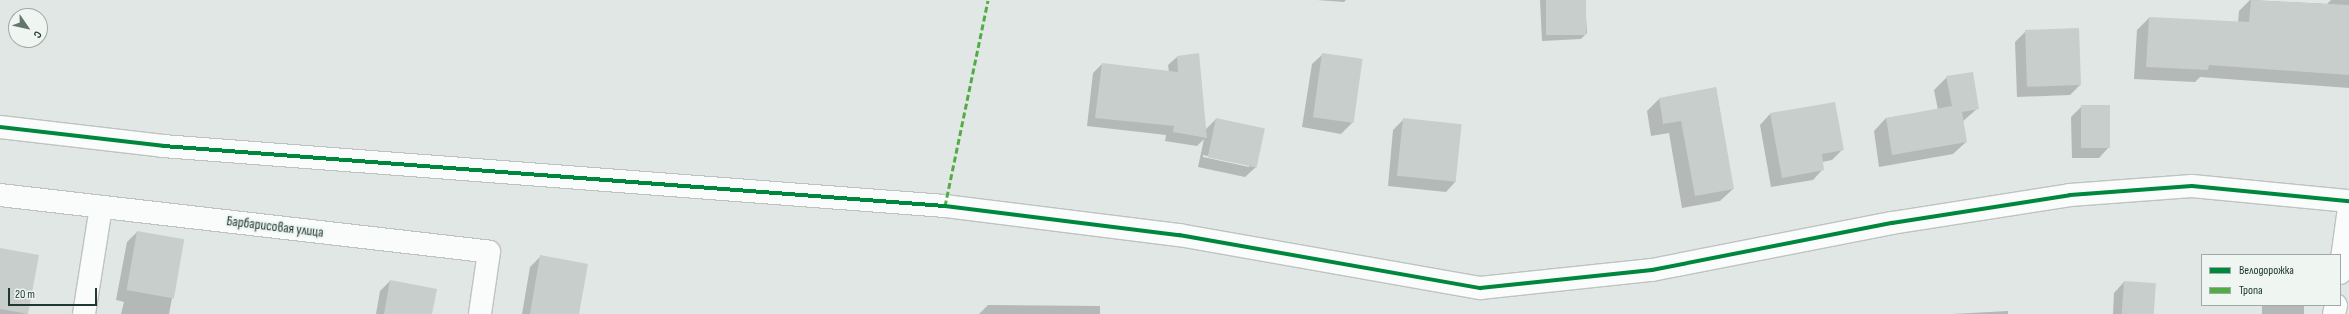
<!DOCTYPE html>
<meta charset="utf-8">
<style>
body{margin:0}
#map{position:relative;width:2349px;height:314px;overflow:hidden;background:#e1e7e4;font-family:"Sofia Sans Condensed",sans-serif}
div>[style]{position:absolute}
.shadow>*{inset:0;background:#0003;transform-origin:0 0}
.building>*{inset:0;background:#c8cecb;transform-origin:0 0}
.roads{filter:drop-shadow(1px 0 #bec3c1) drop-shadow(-1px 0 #bec3c1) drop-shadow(0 1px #bec3c1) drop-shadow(0 -1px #bec3c1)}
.minor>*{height:22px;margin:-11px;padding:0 11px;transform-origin:11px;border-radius:11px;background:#fafbfb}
.tertiary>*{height:22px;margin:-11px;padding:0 11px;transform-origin:11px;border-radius:11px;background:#fafbfb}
.quiet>*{height:3px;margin-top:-1.5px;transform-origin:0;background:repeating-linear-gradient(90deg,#52ac45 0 6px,transparent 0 9px)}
.cycleway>*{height:4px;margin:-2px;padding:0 2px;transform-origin:2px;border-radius:2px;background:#00873e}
span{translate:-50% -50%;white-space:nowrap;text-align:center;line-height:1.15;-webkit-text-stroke:4px #eff6f2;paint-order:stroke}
.street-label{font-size:14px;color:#213832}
.legend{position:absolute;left:2201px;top:254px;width:140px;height:52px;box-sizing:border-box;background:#eff6f2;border:1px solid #9daaa5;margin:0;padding:5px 7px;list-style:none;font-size:12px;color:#213832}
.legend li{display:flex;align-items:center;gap:8px;height:20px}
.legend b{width:20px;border:1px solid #9daaa5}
.north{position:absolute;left:8px;top:8px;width:40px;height:40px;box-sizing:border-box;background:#eff6f2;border:1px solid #9daaa5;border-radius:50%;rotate:124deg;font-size:11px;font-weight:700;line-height:16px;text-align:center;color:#213832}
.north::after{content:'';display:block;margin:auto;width:14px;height:18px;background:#647570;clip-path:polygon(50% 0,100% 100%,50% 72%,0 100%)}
.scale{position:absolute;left:8px;top:288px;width:89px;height:18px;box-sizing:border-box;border:2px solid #213832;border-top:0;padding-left:5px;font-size:12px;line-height:14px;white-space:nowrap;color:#213832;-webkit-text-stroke:3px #eff6f2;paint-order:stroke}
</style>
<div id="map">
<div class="shadow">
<i style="clip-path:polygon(1317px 0,1346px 0,1344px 2px)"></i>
<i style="clip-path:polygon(1540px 0,1585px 0,1587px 33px,1581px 39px,1542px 41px)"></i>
<i style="clip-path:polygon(2250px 0,2327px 4px,2331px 0,2349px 0,2349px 88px,2200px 77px,2195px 82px,2134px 79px,2137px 30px,2149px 18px,2238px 23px,2239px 11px)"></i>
<i style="clip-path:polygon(2026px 31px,2080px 85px,2070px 95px,2017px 97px,2015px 42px)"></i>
<i style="clip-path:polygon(1323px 54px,1352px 123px,1341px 134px,1302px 127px,1312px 64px)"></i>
<i style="clip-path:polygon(evenodd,1177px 57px,1205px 130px,1216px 119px,1256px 167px,1245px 177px,1198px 167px,1204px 139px,1197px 146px,1165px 141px,1166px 135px,1087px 126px,1093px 73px,1102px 64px,1169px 72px,1168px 65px,1177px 57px,1203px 155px,1249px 165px,1249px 167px,1203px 157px,1203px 155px)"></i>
<i style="clip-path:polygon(1947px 77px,1978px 108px,1962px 122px,1966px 142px,1953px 154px,1879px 167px,1874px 131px,1886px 118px,1938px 110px,1934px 90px)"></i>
<i style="clip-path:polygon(1716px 88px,1733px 189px,1720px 201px,1682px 208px,1669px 133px,1651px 136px,1647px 111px,1659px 99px)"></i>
<i style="clip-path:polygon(1834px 103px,1843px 149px,1832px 160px,1822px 162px,1823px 169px,1813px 180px,1771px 187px,1760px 125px,1770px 114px)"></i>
<i style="clip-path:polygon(2082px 106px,2109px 147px,2099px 158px,2072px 158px,2071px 117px)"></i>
<i style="clip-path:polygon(1404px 119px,1456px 181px,1446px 192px,1388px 186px,1393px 130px)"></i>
<i style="clip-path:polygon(137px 232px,183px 240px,169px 314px,121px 314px,124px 302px,116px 300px,127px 242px)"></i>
<i style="clip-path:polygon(0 249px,27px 314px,0 314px)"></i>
<i style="clip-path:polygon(541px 256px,578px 314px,522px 314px,530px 267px)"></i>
<i style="clip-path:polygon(390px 281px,431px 314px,376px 314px,380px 291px)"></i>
<i style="clip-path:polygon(2124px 282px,2153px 314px,2113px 314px,2114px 293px)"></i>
<i style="clip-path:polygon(988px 305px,1100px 306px,1100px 314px,979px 314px)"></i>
<i style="left:2262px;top:305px;width:42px;height:9px"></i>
<i style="clip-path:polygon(2008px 311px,2008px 314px,1951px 314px,1952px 314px)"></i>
</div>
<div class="building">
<i style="left:1546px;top:0;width:40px;height:35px"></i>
<i style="clip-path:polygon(2251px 0,2349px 5px,2349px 75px,2209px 65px,2208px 70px,2146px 67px,2149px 17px,2249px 22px)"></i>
<i style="left:2079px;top:28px;width:57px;height:54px;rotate:88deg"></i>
<i style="clip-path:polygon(1199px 53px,1207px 138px,1173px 132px,1174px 126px,1095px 118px,1102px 63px,1178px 72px,1177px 56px)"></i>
<i style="left:1322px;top:53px;width:41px;height:65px;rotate:8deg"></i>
<i style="clip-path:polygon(1973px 72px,1979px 109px,1962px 112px,1967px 142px,1892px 155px,1886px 118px,1952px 106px,1946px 76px)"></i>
<i style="clip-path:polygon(1716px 87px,1734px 189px,1695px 196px,1681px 121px,1663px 124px,1659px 98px)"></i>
<i style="clip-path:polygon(1835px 102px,1844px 150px,1822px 154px,1824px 170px,1782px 178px,1770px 113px)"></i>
<i style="left:2081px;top:105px;width:29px;height:43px"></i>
<i style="left:1216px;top:118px;width:50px;height:40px;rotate:12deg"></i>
<i style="left:1403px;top:118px;width:59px;height:58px;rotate:6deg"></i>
<i style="left:137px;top:231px;width:48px;height:60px;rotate:10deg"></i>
<i style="clip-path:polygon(0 248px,39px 255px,28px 314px,0 309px)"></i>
<i style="clip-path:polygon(540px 255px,588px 264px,579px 314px,530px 314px)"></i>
<i style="clip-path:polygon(390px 280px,437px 289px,432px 314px,384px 314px)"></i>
<i style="left:2124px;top:281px;width:32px;height:33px;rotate:4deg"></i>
</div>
<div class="roads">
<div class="minor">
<i style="left:0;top:195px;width:492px;rotate:6.6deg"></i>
<i style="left:489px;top:252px;width:63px;rotate:98.3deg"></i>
<i style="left:84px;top:314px;width:108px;rotate:-81deg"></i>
</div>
<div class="tertiary">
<i style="left:0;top:127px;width:164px;rotate:6.6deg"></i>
<i style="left:163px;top:146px;width:784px;rotate:4.39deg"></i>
<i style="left:945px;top:206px;width:236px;rotate:7.1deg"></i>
<i style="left:1179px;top:235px;width:306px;rotate:10deg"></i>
<i style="left:1480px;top:288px;width:173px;rotate:-6deg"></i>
<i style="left:1652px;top:270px;width:245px;rotate:-11.1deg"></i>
<i style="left:1892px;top:223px;width:180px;rotate:-8.9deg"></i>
<i style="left:2070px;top:195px;width:122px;rotate:-4.2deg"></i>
<i style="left:2192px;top:186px;width:158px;rotate:5.5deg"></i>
<i style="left:2340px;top:273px;width:66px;rotate:-82.1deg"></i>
<i style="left:2334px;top:314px;width:9px;rotate:-77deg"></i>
</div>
</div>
<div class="quiet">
<i style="left:945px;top:206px;width:210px;rotate:-78.2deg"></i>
</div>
<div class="cycleway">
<i style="left:0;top:127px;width:164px;rotate:6.6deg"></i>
<i style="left:163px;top:146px;width:784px;rotate:4.39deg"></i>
<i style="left:945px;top:206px;width:236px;rotate:7.1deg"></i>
<i style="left:1179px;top:235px;width:306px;rotate:10deg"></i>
<i style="left:1480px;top:288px;width:173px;rotate:-6deg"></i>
<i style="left:1652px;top:270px;width:245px;rotate:-11.1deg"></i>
<i style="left:1892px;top:223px;width:180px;rotate:-8.9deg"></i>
<i style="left:2070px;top:195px;width:122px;rotate:-4.2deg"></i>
<i style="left:2192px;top:186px;width:158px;rotate:5.5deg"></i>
</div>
<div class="street-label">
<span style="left:275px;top:227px;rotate:7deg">Барбарисовая улица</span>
</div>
<ul class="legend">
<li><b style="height:5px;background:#00873e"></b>Велодорожка</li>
<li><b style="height:5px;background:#52ac45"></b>Тропа</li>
</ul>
<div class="north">С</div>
<div class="scale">20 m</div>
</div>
